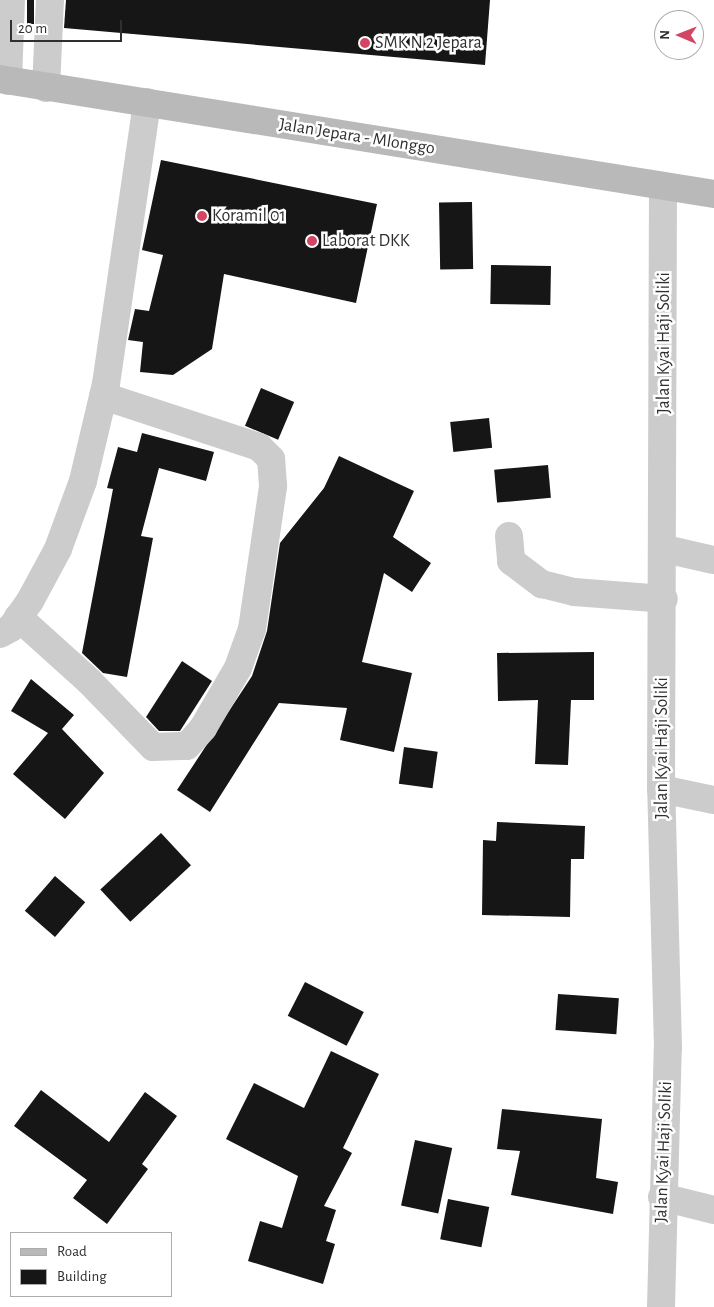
<!DOCTYPE html>
<style>
body{margin:0}
#map{position:relative;width:714px;height:1307px;overflow:hidden;background:#fff;font-family:"Alegreya Sans",sans-serif}
div>[style]{position:absolute}
.building>*{inset:0;background:#161616;transform-origin:0 0}
.street>*{height:28px;margin:-14px;padding:0 14px;transform-origin:14px;border-radius:14px;background:#ccc}
.secondary>*{height:28px;margin:-14px;padding:0 14px;transform-origin:14px;border-radius:14px;background:#b9b9b9}
.dots>*{width:14px;height:14px;translate:-50% -50%;box-sizing:border-box;border:2px solid #fff;border-radius:50%}
span{translate:-50% -50%;white-space:nowrap;text-align:center;line-height:1.15;-webkit-text-stroke:5px #fff;paint-order:stroke}
.poi-label{font-size:18px;color:#2f2f2f}
.left{translate:0 -50%;text-align:left}
.street-label{font-size:18px;color:#2f2f2f}
.legend{position:absolute;left:10px;top:1232px;width:162px;height:65px;box-sizing:border-box;background:#fff;border:1px solid #acacac;margin:0;padding:6px 9px;list-style:none;font-size:15px;color:#2f2f2f}
.legend li{display:flex;align-items:center;gap:10px;height:25px}
.legend b{width:25px;border:1px solid #acacac}
.north{position:absolute;left:654px;top:10px;width:50px;height:50px;box-sizing:border-box;background:#fff;border:1px solid #acacac;border-radius:50%;rotate:271deg;font-size:14px;font-weight:700;line-height:20px;text-align:center;color:#2f2f2f}
.north::after{content:'';display:block;margin:auto;width:18px;height:22px;background:#d24563;clip-path:polygon(50% 0,100% 100%,50% 72%,0 100%)}
.scale{position:absolute;left:10px;top:20px;width:112px;height:22px;box-sizing:border-box;border:2px solid #2f2f2f;border-top:0;padding-left:6px;font-size:15px;line-height:18px;white-space:nowrap;color:#2f2f2f;-webkit-text-stroke:4px #fff;paint-order:stroke}
</style>
<div id="map">
<div class="building">
<i style="left:27px;top:0;width:7px;height:24px"></i>
<i style="clip-path:polygon(66px 0,490px 0,485px 65px,64px 28px)"></i>
<i style="clip-path:polygon(161px 160px,377px 204px,356px 303px,224px 274px,212px 349px,173px 375px,140px 372px,143px 342px,128px 340px,135px 309px,149px 311px,163px 255px,142px 250px)"></i>
<i style="left:472px;top:202px;width:67px;height:33px;rotate:89deg"></i>
<i style="left:491px;top:265px;width:60px;height:39px;rotate:1deg"></i>
<i style="left:261px;top:388px;width:36px;height:41px;rotate:23deg"></i>
<i style="left:489px;top:418px;width:30px;height:39px;rotate:84deg"></i>
<i style="clip-path:polygon(142px 433px,214px 452px,206px 481px,159px 468px,141px 536px,153px 538px,127px 677px,103px 673px,82px 653px,113px 489px,107px 488px,118px 447px,137px 452px)"></i>
<i style="clip-path:polygon(339px 456px,414px 491px,393px 537px,431px 563px,412px 592px,384px 573px,362px 662px,412px 673px,394px 752px,340px 740px,347px 708px,279px 703px,210px 812px,177px 790px,252px 676px,267px 631px,280px 543px,324px 488px)"></i>
<i style="left:548px;top:465px;width:33px;height:54px;rotate:85deg"></i>
<i style="clip-path:polygon(594px 652px,594px 700px,571px 700px,568px 765px,535px 764px,538px 700px,498px 701px,497px 653px)"></i>
<i style="clip-path:polygon(182px 661px,212px 681px,180px 731px,159px 731px,146px 717px)"></i>
<i style="clip-path:polygon(31px 679px,74px 715px,62px 729px,104px 773px,65px 819px,13px 774px,48px 733px,11px 711px)"></i>
<i style="left:404px;top:747px;width:34px;height:37px;rotate:8deg"></i>
<i style="clip-path:polygon(497px 822px,585px 826px,584px 859px,571px 859px,570px 917px,482px 915px,483px 840px,496px 841px)"></i>
<i style="left:161px;top:833px;width:44px;height:83px;rotate:47deg"></i>
<i style="left:55px;top:876px;width:40px;height:46px;rotate:41deg"></i>
<i style="left:305px;top:982px;width:66px;height:38px;rotate:27deg"></i>
<i style="left:558px;top:994px;width:61px;height:36px;rotate:4deg"></i>
<i style="clip-path:polygon(331px 1051px,379px 1074px,343px 1148px,352px 1153px,324px 1206px,336px 1210px,326px 1241px,335px 1244px,323px 1284px,248px 1261px,260px 1221px,282px 1228px,298px 1176px,226px 1139px,254px 1083px,304px 1108px)"></i>
<i style="clip-path:polygon(41px 1090px,109px 1142px,145px 1092px,177px 1116px,142px 1164px,148px 1169px,107px 1224px,73px 1198px,87px 1180px,14px 1126px)"></i>
<i style="clip-path:polygon(502px 1109px,602px 1119px,596px 1178px,618px 1182px,613px 1214px,511px 1195px,520px 1151px,497px 1149px)"></i>
<i style="left:415px;top:1140px;width:38px;height:67px;rotate:12deg"></i>
<i style="left:448px;top:1199px;width:42px;height:41px;rotate:11deg"></i>
</div>
<div class="street">
<i style="left:8px;top:81px;width:81px;rotate:-87.9deg"></i>
<i style="left:46px;top:88px;width:88px;rotate:-87.4deg"></i>
<i style="left:509px;top:536px;width:25px;rotate:85deg"></i>
<i style="left:511px;top:561px;width:39px;rotate:37deg"></i>
<i style="left:542px;top:584px;width:33px;rotate:14deg"></i>
<i style="left:574px;top:592px;width:90px;rotate:4.4deg"></i>
<i style="left:665px;top:549px;width:50px;rotate:12.7deg"></i>
<i style="left:18px;top:617px;width:96px;rotate:42deg"></i>
<i style="left:89px;top:681px;width:92px;rotate:45.9deg"></i>
<i style="left:153px;top:747px;width:34px;rotate:-2deg"></i>
<i style="left:187px;top:746px;width:24px;rotate:-48deg"></i>
<i style="left:203px;top:728px;width:69px;rotate:-59.7deg"></i>
<i style="left:238px;top:668px;width:41px;rotate:-70.3deg"></i>
<i style="left:252px;top:629px;width:145px;rotate:-81.6deg"></i>
<i style="left:273px;top:486px;width:27px;rotate:-94deg"></i>
<i style="left:271px;top:459px;width:17px;rotate:-135deg"></i>
<i style="left:259px;top:447px;width:164px;rotate:-161.9deg"></i>
<i style="left:0;top:634px;width:13px;rotate:-29deg"></i>
<i style="left:11px;top:628px;width:33px;rotate:-55deg"></i>
<i style="left:30px;top:601px;width:59px;rotate:-61.7deg"></i>
<i style="left:58px;top:549px;width:72px;rotate:-69.8deg"></i>
<i style="left:83px;top:481px;width:100px;rotate:-76.7deg"></i>
<i style="left:106px;top:384px;width:285px;rotate:-81.7deg"></i>
<i style="left:661px;top:789px;width:54px;rotate:11.7deg"></i>
<i style="left:662px;top:1197px;width:54px;rotate:14deg"></i>
<i style="left:661px;top:1307px;width:259px;rotate:-88.5deg"></i>
<i style="left:668px;top:1048px;width:259px;rotate:-91.5deg"></i>
<i style="left:661px;top:789px;width:601px;rotate:-89.81deg"></i>
</div>
<div class="secondary">
<i style="left:0;top:79px;width:723px;rotate:9.15deg"></i>
</div>
<div class="dots">
<i style="left:365px;top:43px;background:#d24563"></i>
<i style="left:202px;top:216px;background:#d24563"></i>
<i style="left:312px;top:241px;background:#d24563"></i>
</div>
<div class="poi-label">
<span class="left" style="left:375px;top:43px">SMK N 2 Jepara</span>
<span class="left" style="left:212px;top:216px">Koramil 01</span>
<span class="left" style="left:322px;top:241px">Laborat DKK</span>
</div>
<div class="street-label">
<span style="left:357px;top:137px;rotate:9deg">Jalan Jepara - Mlonggo</span>
<span style="left:664px;top:343px;rotate:-90deg">Jalan Kyai Haji Soliki</span>
<span style="left:662px;top:748px;rotate:-90deg">Jalan Kyai Haji Soliki</span>
<span style="left:664px;top:1152px;rotate:-88deg">Jalan Kyai Haji Soliki</span>
</div>
<ul class="legend">
<li><b style="height:6px;background:#b9b9b9"></b>Road</li>
<li><b style="height:14px;background:#161616"></b>Building</li>
</ul>
<div class="north">N</div>
<div class="scale">20 m</div>
</div>
